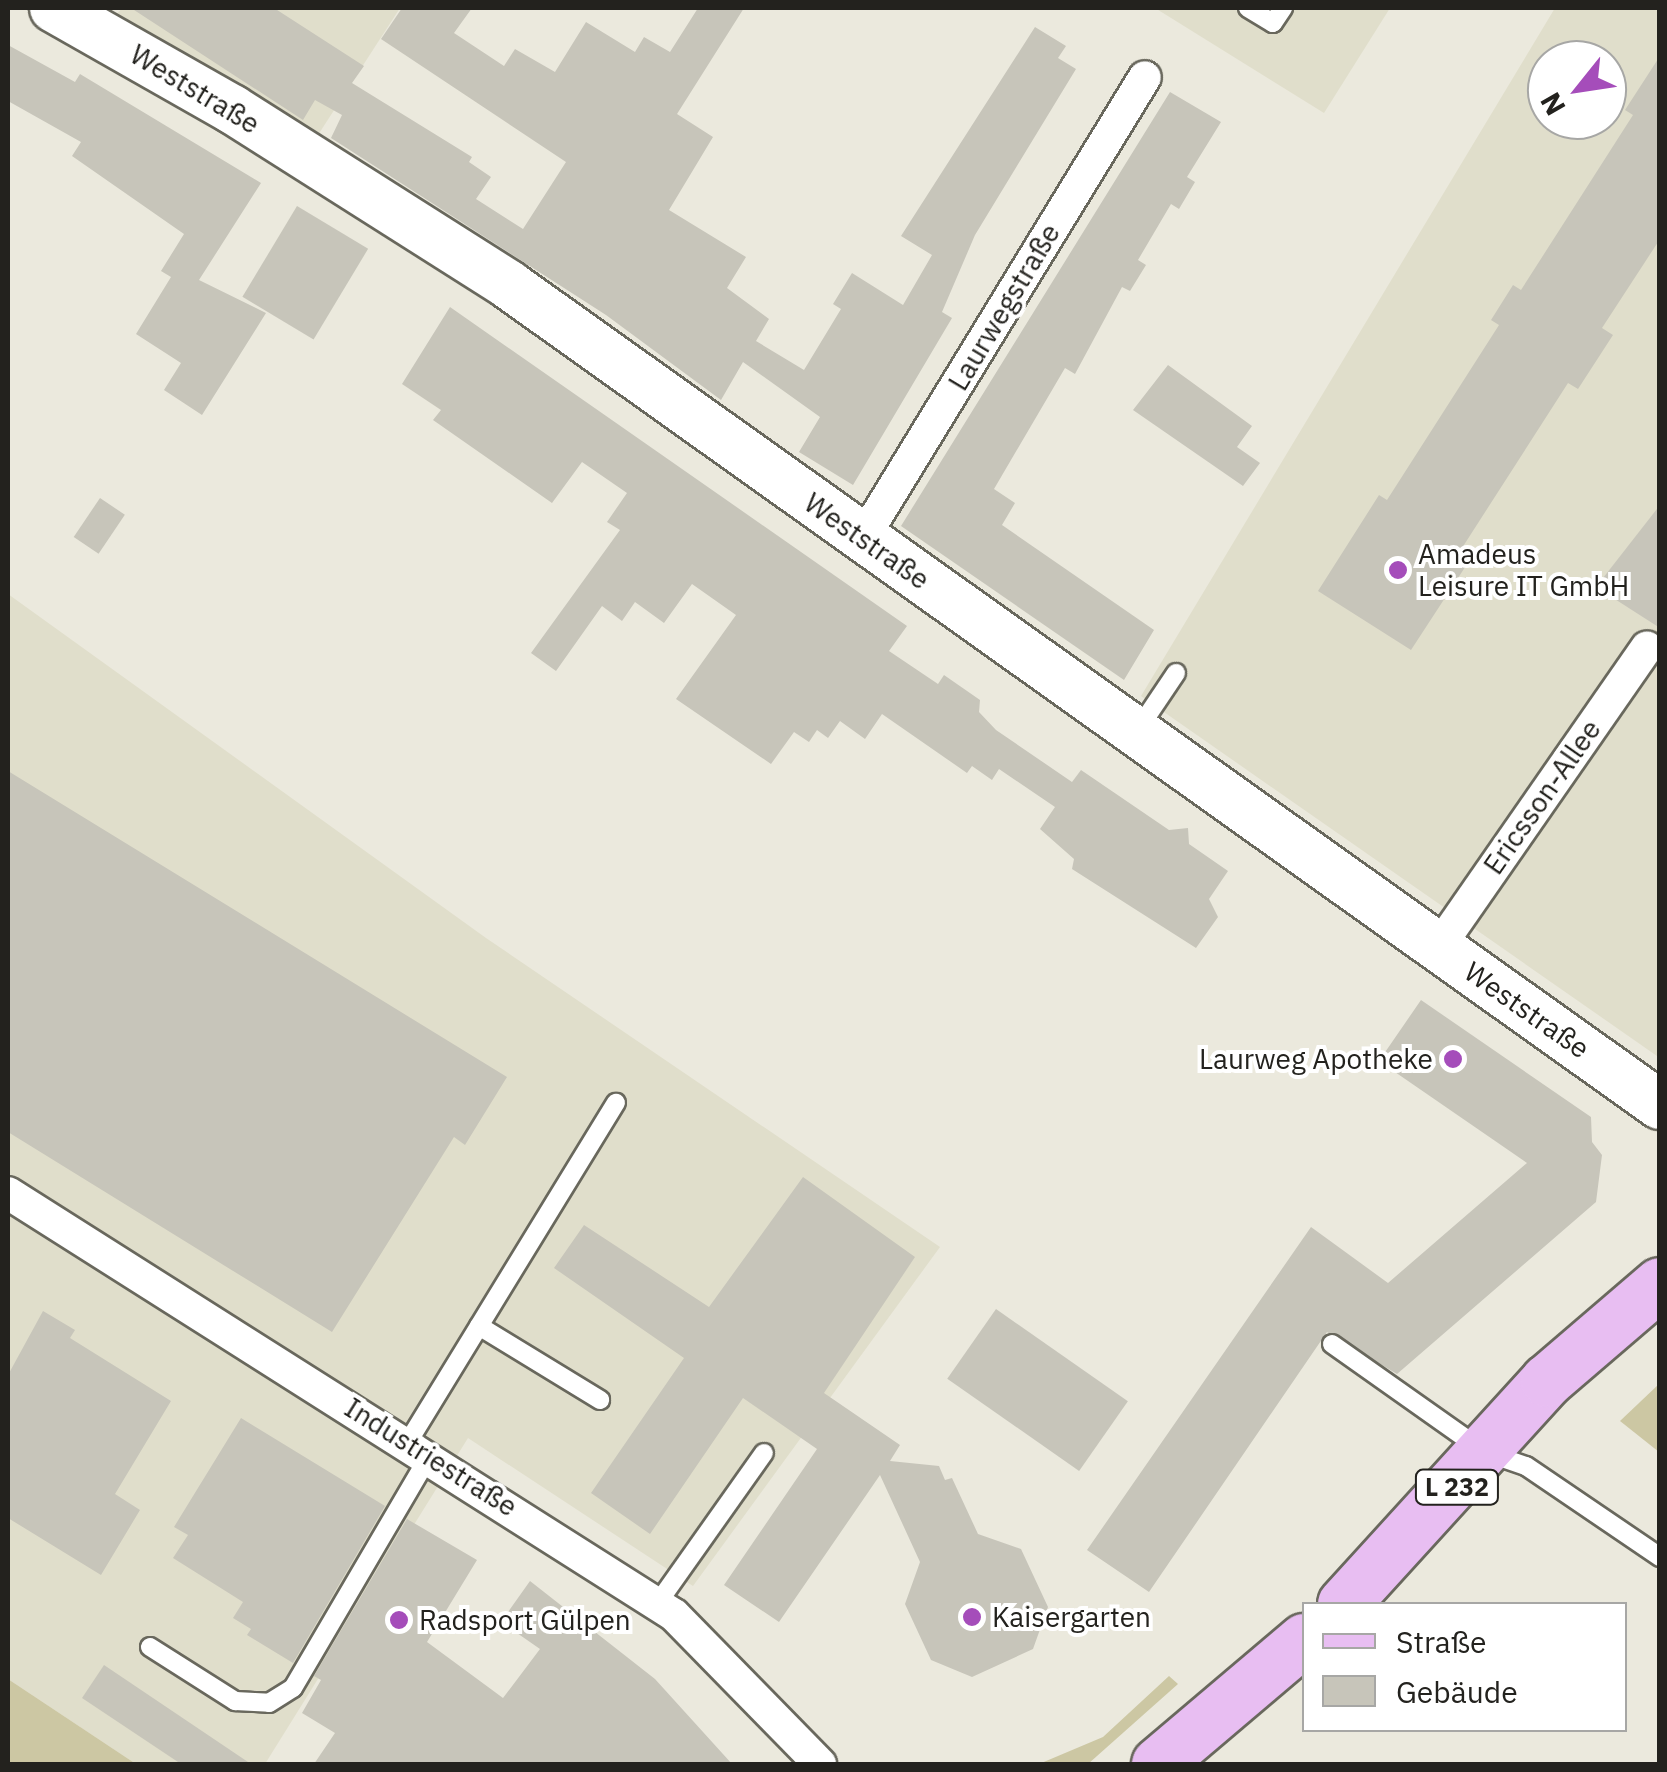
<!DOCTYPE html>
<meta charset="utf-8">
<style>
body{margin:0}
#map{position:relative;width:1667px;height:1772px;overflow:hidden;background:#ebe9dd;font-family:"IBM Plex Sans",sans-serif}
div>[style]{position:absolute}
.built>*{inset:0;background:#e0decb}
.green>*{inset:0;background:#ccc7a3}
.building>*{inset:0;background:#c7c5ba;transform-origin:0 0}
.roads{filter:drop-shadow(2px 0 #69685d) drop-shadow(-2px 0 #69685d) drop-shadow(0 2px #69685d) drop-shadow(0 -2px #69685d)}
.service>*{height:18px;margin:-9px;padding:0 9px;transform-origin:9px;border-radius:9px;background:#fff}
.minor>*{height:32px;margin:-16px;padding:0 16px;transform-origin:16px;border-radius:16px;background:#fff}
.secondary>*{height:48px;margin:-24px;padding:0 24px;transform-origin:24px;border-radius:24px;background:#fff}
.primary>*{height:52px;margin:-26px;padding:0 26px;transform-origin:26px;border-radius:26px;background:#e8bef2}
.dots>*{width:28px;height:28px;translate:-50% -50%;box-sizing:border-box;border:5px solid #fff;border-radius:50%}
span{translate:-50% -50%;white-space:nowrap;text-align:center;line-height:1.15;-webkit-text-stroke:8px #fff;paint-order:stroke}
.shield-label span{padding:2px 8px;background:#fff;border:2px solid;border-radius:8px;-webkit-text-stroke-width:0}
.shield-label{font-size:25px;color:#23221e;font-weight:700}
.street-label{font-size:28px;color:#23221e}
.poi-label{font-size:28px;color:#23221e}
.left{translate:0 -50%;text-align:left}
.right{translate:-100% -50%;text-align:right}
.frame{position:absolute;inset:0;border:10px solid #23221e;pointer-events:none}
.legend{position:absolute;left:1302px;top:1602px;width:325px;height:130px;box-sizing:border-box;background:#fff;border:2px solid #a7a7a5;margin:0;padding:12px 18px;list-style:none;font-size:30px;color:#23221e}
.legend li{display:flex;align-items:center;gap:20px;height:50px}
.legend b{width:50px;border:2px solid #a7a7a5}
.north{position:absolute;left:1527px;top:40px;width:100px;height:100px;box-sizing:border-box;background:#fff;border:2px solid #a7a7a5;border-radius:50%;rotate:240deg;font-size:28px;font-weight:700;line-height:40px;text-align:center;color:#23221e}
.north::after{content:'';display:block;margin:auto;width:35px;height:45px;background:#a54dba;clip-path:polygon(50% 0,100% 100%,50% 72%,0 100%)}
</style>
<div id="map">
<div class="built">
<i style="clip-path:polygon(122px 8px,400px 8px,318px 135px,116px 15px)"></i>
<i style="clip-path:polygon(1155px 8px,1390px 8px,1324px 113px)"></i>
<i style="clip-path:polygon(evenodd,1555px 8px,1659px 8px,1657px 1056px,1141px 696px,1555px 8px,1547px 60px,1607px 60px,1607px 120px,1547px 120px,1547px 60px)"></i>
<i style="clip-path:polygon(8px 594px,486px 938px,940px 1247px,693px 1586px,468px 1438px,265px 1764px,136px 1764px,8px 1679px)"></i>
</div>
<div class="green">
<i style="clip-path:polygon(1659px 1384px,1659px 1452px,1620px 1421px)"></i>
<i style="clip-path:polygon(1169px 1676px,1178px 1684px,1088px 1764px,1039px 1764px,1103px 1737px)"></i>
<i style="clip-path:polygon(8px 1679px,136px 1764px,8px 1764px)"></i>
</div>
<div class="building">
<i style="clip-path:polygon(131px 8px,274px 8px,364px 66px,352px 83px,472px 157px,469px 162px,491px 177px,476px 199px,523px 229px,566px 162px,381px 39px,402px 8px,472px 8px,454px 33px,504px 66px,515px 49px,555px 72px,586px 22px,635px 52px,644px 37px,670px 52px,698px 8px,744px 8px,677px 114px,713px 137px,669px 210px,746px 257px,727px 288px,769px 319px,756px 341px,804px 370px,841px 309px,833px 304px,852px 273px,903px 305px,932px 255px,901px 236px,1035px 27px,1066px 46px,1058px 58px,1076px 69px,975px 235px,942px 312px,952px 318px,853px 485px,799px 452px,820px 417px,743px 362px,721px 400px,606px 315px,331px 138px,342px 115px,315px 100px,303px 120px)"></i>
<i style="clip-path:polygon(8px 45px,75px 82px,80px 74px,261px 183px,199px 280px,266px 313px,202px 415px,164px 390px,181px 363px,136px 334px,171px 277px,161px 271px,184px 234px,72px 156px,81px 142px,8px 101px)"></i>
<i style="clip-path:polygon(1660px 56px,1660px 239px,1602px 328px,1613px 335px,1578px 389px,1568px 383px,1462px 548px,1473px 555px,1411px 650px,1318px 591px,1379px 495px,1387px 500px,1499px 325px,1491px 320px,1513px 285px,1521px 290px,1633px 115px,1625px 110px)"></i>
<i style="clip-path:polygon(1170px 92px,1221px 122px,1187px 177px,1195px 182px,1179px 209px,1171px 204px,1138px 260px,1146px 265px,1130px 291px,1122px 287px,1075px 374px,1065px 368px,994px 489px,1015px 503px,1002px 525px,1154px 630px,1124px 680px,901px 526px)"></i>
<i style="left:297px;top:206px;width:83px;height:106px;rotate:31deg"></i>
<i style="clip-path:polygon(450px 307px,907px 626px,889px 651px,938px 684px,944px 675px,980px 700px,979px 712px,996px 730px,1072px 782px,1081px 770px,1169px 830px,1188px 828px,1189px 844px,1228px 871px,1209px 899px,1218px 917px,1196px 948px,1072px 869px,1074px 859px,1040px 829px,1055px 807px,999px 769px,992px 780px,972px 766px,967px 773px,882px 714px,865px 739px,840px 721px,828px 738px,817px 730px,809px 742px,794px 732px,771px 764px,676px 699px,736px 615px,692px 584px,664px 623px,635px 602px,622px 621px,602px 606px,556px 671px,531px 653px,620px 530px,607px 522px,627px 493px,582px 462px,552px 503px,433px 420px,441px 410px,402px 384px)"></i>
<i style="clip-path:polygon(1168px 365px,1252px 426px,1237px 447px,1260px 463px,1243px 486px,1133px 410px)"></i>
<i style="left:100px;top:498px;width:30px;height:47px;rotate:34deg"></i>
<i style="clip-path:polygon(1660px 505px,1660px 628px,1596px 587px)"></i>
<i style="clip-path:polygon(8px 771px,507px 1077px,465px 1145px,454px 1137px,332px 1332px,8px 1132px)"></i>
<i style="clip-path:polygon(1421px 1000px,1591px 1117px,1592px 1142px,1602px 1155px,1596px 1202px,1397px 1374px,1327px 1332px,1149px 1592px,1087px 1550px,1311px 1227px,1388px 1283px,1527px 1163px,1379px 1061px)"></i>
<i style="clip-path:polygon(803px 1177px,915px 1257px,824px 1393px,900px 1445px,890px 1461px,939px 1466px,945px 1480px,952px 1478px,978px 1534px,1021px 1549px,1048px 1607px,1033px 1649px,972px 1677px,931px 1660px,905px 1604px,920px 1562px,880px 1475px,779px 1622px,724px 1585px,817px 1449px,743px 1398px,650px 1534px,591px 1493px,684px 1358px,554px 1268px,584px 1225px,709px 1307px)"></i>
<i style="left:996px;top:1309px;width:161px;height:85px;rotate:35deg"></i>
<i style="clip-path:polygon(43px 1311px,75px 1330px,70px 1338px,171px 1401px,115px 1494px,140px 1510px,101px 1575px,8px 1518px,8px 1375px)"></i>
<i style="clip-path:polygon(241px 1418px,385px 1506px,293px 1663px,247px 1635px,251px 1629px,233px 1618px,243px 1602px,173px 1558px,188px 1535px,174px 1527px)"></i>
<i style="clip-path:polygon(407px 1519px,477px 1560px,427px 1642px,503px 1698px,540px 1649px,501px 1622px,530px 1581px,655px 1679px,732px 1764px,314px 1764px,335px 1733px,302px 1713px,321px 1680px,314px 1676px)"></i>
<i style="clip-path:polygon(104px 1665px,251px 1764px,181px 1764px,82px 1698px)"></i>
</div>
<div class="roads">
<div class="service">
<i style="left:1248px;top:8px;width:29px;rotate:31deg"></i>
<i style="left:1273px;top:23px;width:18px;rotate:-56deg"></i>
<i style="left:1137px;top:731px;width:70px;rotate:-56.1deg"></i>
<i style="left:479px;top:1326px;width:142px;rotate:31.4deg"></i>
<i style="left:1332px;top:1344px;width:187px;rotate:35.2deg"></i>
<i style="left:1485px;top:1452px;width:43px;rotate:18.9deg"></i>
<i style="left:1526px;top:1466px;width:162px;rotate:34.2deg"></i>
<i style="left:408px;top:1442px;width:398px;rotate:-58.5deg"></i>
<i style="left:657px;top:1604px;width:185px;rotate:-54.7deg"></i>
<i style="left:150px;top:1647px;width:101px;rotate:32.4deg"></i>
<i style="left:235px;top:1701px;width:34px;rotate:3deg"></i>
<i style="left:269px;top:1703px;width:28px;rotate:-32deg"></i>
<i style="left:293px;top:1688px;width:269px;rotate:-59.6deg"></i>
</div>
<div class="minor">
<i style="left:863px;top:538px;width:540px;rotate:-58.55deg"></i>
<i style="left:1438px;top:948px;width:366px;rotate:-55.2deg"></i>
<i style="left:8px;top:1193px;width:788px;rotate:32.36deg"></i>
<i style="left:674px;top:1615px;width:209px;rotate:45.6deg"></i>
</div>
<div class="secondary">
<i style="left:54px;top:8px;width:205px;rotate:29.6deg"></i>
<i style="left:232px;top:109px;width:328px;rotate:32.4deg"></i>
<i style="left:509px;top:285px;width:1413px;rotate:35.47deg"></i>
</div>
<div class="primary">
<i style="left:1344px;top:1604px;width:302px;rotate:-47.7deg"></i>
<i style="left:1547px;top:1381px;width:149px;rotate:-40.6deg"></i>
<i style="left:1158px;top:1764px;width:192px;rotate:-40.3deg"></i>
</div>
</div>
<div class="dots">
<i style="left:1398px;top:570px;background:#a54dba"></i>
<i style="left:1453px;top:1059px;background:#a54dba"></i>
<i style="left:972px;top:1617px;background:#a54dba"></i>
<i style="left:399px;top:1620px;background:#a54dba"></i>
</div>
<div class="shield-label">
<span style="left:1457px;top:1487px">L 232</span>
</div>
<div class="street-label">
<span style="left:195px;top:89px;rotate:31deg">Weststraße</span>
<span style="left:1004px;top:307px;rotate:-59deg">Laurwegstraße</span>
<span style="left:867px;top:541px;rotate:35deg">Weststraße</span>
<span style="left:1542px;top:797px;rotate:-55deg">Ericsson-Allee</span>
<span style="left:1527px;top:1010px;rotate:35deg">Weststraße</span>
<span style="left:431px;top:1457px;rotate:32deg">Industriestraße</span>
</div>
<div class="poi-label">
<span class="left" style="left:1418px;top:570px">Amadeus<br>Leisure IT GmbH</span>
<span class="right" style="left:1433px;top:1059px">Laurweg Apotheke</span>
<span class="left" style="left:992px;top:1617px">Kaisergarten</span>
<span class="left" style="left:419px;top:1620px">Radsport Gülpen</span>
</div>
<div class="frame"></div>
<ul class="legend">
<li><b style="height:12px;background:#e8bef2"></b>Straße</li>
<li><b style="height:28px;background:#c7c5ba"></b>Gebäude</li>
</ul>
<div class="north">N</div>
</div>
